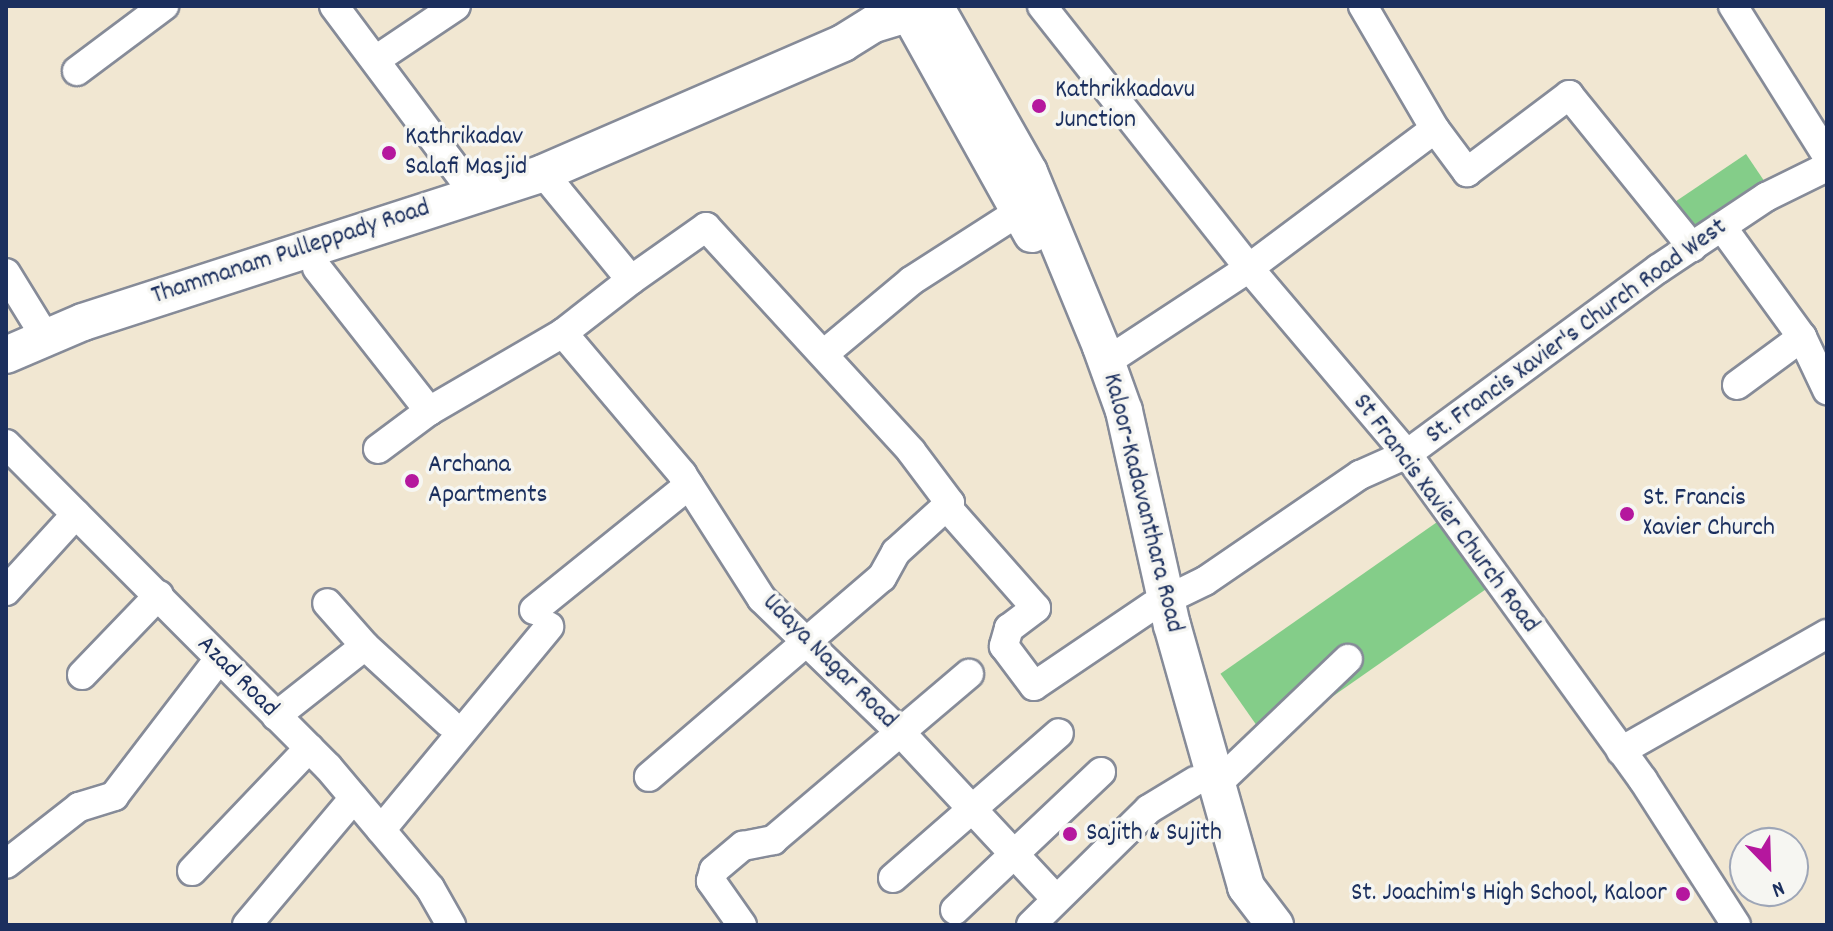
<!DOCTYPE html>
<style>
body{margin:0}
#map{position:relative;width:1833px;height:931px;overflow:hidden;background:#f1e7d2;font-family:Dekko,sans-serif}
div>[style]{position:absolute}
.green>*{inset:0;background:#84cd89;transform-origin:0 0}
.roads{filter:drop-shadow(2px 0 #868b98) drop-shadow(-2px 0 #868b98) drop-shadow(0 2px #868b98) drop-shadow(0 -2px #868b98)}
.minor>*{height:28px;margin:-14px;padding:0 14px;transform-origin:14px;border-radius:14px;background:#fff}
.major>*{height:36px;margin:-18px;padding:0 18px;transform-origin:18px;border-radius:18px;background:#fff}
.dots>*{width:22px;height:22px;translate:-50% -50%;box-sizing:border-box;border:4px solid #f6f6f2;border-radius:50%}
span{translate:-50% -50%;white-space:nowrap;text-align:center;line-height:1.15;-webkit-text-stroke:7px #f6f6f2;paint-order:stroke}
.poi-label{font-size:26px;color:#1b2f5e}
.left{translate:0 -50%;text-align:left}
.right{translate:-100% -50%;text-align:right}
.street-label{font-size:26px;color:#1b2f5e}
.frame{position:absolute;inset:0;border:8px solid #1b2f5e;pointer-events:none}
.north{position:absolute;left:1729px;top:827px;width:80px;height:80px;box-sizing:border-box;background:#f6f6f2;border:2px solid #9ea6b7;border-radius:50%;rotate:157deg;font-size:22px;font-weight:700;line-height:32px;text-align:center;color:#1b2f5e}
.north::after{content:'';display:block;margin:auto;width:28px;height:36px;background:#b5179e;clip-path:polygon(50% 0,100% 100%,50% 72%,0 100%)}
</style>
<div id="map">
<div class="green">
<i style="left:1746px;top:154px;width:41px;height:89px;rotate:56deg"></i>
<i style="left:1440px;top:520px;width:83px;height:268px;rotate:55deg"></i>
</div>
<div class="roads">
<div class="minor">
<i style="left:334px;top:6px;width:232px;rotate:53.2deg"></i>
<i style="left:1042px;top:6px;width:334px;rotate:51.7deg"></i>
<i style="left:1249px;top:268px;width:244px;rotate:49.7deg"></i>
<i style="left:1407px;top:454px;width:402px;rotate:54.1deg"></i>
<i style="left:1643px;top:780px;width:172px;rotate:57.3deg"></i>
<i style="left:1363px;top:6px;width:143px;rotate:59.7deg"></i>
<i style="left:1733px;top:6px;width:177px;rotate:57.9deg"></i>
<i style="left:377px;top:59px;width:95px;rotate:-33.9deg"></i>
<i style="left:77px;top:71px;width:109px;rotate:-36.8deg"></i>
<i style="left:1722px;top:227px;width:136px;rotate:54deg"></i>
<i style="left:1802px;top:337px;width:59px;rotate:64.7deg"></i>
<i style="left:317px;top:268px;width:182px;rotate:51.9deg"></i>
<i style="left:6px;top:273px;width:76px;rotate:58.4deg"></i>
<i style="left:631px;top:280px;width:92px;rotate:-35.2deg"></i>
<i style="left:706px;top:227px;width:304px;rotate:47.5deg"></i>
<i style="left:911px;top:451px;width:65px;rotate:53.1deg"></i>
<i style="left:950px;top:503px;width:73px;rotate:137.8deg"></i>
<i style="left:896px;top:552px;width:29px;rotate:119deg"></i>
<i style="left:882px;top:577px;width:307px;rotate:139.4deg"></i>
<i style="left:563px;top:333px;width:185px;rotate:49.8deg"></i>
<i style="left:682px;top:474px;width:148px;rotate:57.4deg"></i>
<i style="left:762px;top:599px;width:196px;rotate:44deg"></i>
<i style="left:903px;top:735px;width:224px;rotate:47deg"></i>
<i style="left:825px;top:353px;width:112px;rotate:-39.9deg"></i>
<i style="left:911px;top:281px;width:130px;rotate:-32.7deg"></i>
<i style="left:1106px;top:362px;width:171px;rotate:-33.3deg"></i>
<i style="left:1249px;top:268px;width:232px;rotate:-36.8deg"></i>
<i style="left:1435px;top:129px;width:54px;rotate:53.3deg"></i>
<i style="left:1467px;top:172px;width:128px;rotate:-37deg"></i>
<i style="left:1569px;top:95px;width:196px;rotate:51deg"></i>
<i style="left:1737px;top:385px;width:81px;rotate:-36.4deg"></i>
<i style="left:6px;top:444px;width:456px;rotate:45.1deg"></i>
<i style="left:328px;top:767px;width:158px;rotate:49.9deg"></i>
<i style="left:430px;top:888px;width:43px;rotate:60.4deg"></i>
<i style="left:378px;top:449px;width:64px;rotate:-36.7deg"></i>
<i style="left:429px;top:411px;width:155px;rotate:-30.2deg"></i>
<i style="left:563px;top:333px;width:86px;rotate:-37.9deg"></i>
<i style="left:631px;top:280px;width:139px;rotate:-129.4deg"></i>
<i style="left:946px;top:506px;width:136px;rotate:48.6deg"></i>
<i style="left:1036px;top:608px;width:34px;rotate:143deg"></i>
<i style="left:1009px;top:628px;width:19px;rotate:106deg"></i>
<i style="left:1004px;top:646px;width:50px;rotate:53.1deg"></i>
<i style="left:1034px;top:686px;width:143px;rotate:-34.1deg"></i>
<i style="left:6px;top:591px;width:104px;rotate:-47.7deg"></i>
<i style="left:1166px;top:600px;width:43px;rotate:-26deg"></i>
<i style="left:1205px;top:581px;width:188px;rotate:-34.4deg"></i>
<i style="left:1360px;top:475px;width:51px;rotate:-24.1deg"></i>
<i style="left:1407px;top:454px;width:312px;rotate:-36.4deg"></i>
<i style="left:1658px;top:269px;width:130px;rotate:-33.7deg"></i>
<i style="left:1766px;top:197px;width:68px;rotate:-26.2deg"></i>
<i style="left:534px;top:610px;width:199px;rotate:-38.9deg"></i>
<i style="left:365px;top:646px;width:113px;rotate:42.5deg"></i>
<i style="left:82px;top:675px;width:111px;rotate:-46.1deg"></i>
<i style="left:276px;top:716px;width:113px;rotate:-38.2deg"></i>
<i style="left:365px;top:646px;width:57px;rotate:-131.5deg"></i>
<i style="left:1621px;top:751px;width:237px;rotate:-29.6deg"></i>
<i style="left:1217px;top:784px;width:181px;rotate:-43.7deg"></i>
<i style="left:381px;top:830px;width:264px;rotate:-50.4deg"></i>
<i style="left:6px;top:864px;width:93px;rotate:-38deg"></i>
<i style="left:79px;top:807px;width:37px;rotate:-17deg"></i>
<i style="left:114px;top:796px;width:171px;rotate:-52.6deg"></i>
<i style="left:192px;top:871px;width:170px;rotate:-46.4deg"></i>
<i style="left:893px;top:878px;width:220px;rotate:-41.1deg"></i>
<i style="left:955px;top:910px;width:201px;rotate:-43.4deg"></i>
<i style="left:247px;top:925px;width:166px;rotate:-49.9deg"></i>
<i style="left:742px;top:925px;width:54px;rotate:-125.2deg"></i>
<i style="left:711px;top:881px;width:11px;rotate:-75deg"></i>
<i style="left:714px;top:870px;width:38px;rotate:-40deg"></i>
<i style="left:743px;top:846px;width:31px;rotate:-11deg"></i>
<i style="left:773px;top:840px;width:257px;rotate:-40.3deg"></i>
<i style="left:1031px;top:925px;width:165px;rotate:-44.5deg"></i>
<i style="left:1149px;top:809px;width:54px;rotate:-31.3deg"></i>
</div>
<div class="major">
<i style="left:905px;top:6px;width:261px;rotate:60.9deg"></i>
<i style="left:935px;top:6px;width:191px;rotate:60.5deg"></i>
<i style="left:1029px;top:172px;width:189px;rotate:67.6deg"></i>
<i style="left:1101px;top:347px;width:68px;rotate:70.2deg"></i>
<i style="left:1124px;top:411px;width:219px;rotate:77.4deg"></i>
<i style="left:1172px;top:625px;width:272px;rotate:74.2deg"></i>
<i style="left:1246px;top:887px;width:48px;rotate:52.7deg"></i>
<i style="left:6px;top:355px;width:84px;rotate:-23.2deg"></i>
<i style="left:83px;top:322px;width:484px;rotate:-17.9deg"></i>
<i style="left:543px;top:173px;width:327px;rotate:-23.4deg"></i>
<i style="left:843px;top:43px;width:36px;rotate:-32deg"></i>
<i style="left:874px;top:24px;width:37px;rotate:-17deg"></i>
</div>
</div>
<div class="dots">
<i style="left:1039px;top:106px;background:#b5179e"></i>
<i style="left:389px;top:153px;background:#b5179e"></i>
<i style="left:412px;top:481px;background:#b5179e"></i>
<i style="left:1627px;top:514px;background:#b5179e"></i>
<i style="left:1070px;top:834px;background:#b5179e"></i>
<i style="left:1683px;top:894px;background:#b5179e"></i>
</div>
<div class="poi-label">
<span class="left" style="left:1055px;top:106px">Kathrikkadavu<br>Junction</span>
<span class="left" style="left:405px;top:153px">Kathrikadav<br>Salafi Masjid</span>
<span class="left" style="left:428px;top:481px">Archana<br>Apartments</span>
<span class="left" style="left:1643px;top:514px">St. Francis<br>Xavier Church</span>
<span class="left" style="left:1086px;top:834px">Sajith &amp; Sujith</span>
<span class="right" style="left:1667px;top:894px">St. Joachim's High School, Kaloor</span>
</div>
<div class="street-label">
<span style="left:291px;top:253px;rotate:-18deg">Thammanam Pulleppady Road</span>
<span style="left:1577px;top:332px;rotate:-36deg">St. Francis Xavier's Church Road West</span>
<span style="left:1142px;top:503px;rotate:76deg">Kaloor-Kadavanthara Road</span>
<span style="left:1445px;top:514px;rotate:53deg">St Francis Xavier Church Road</span>
<span style="left:829px;top:662px;rotate:45deg">Udaya Nagar Road</span>
<span style="left:237px;top:677px;rotate:45deg">Azad Road</span>
</div>
<div class="frame"></div>
<div class="north">N</div>
</div>
